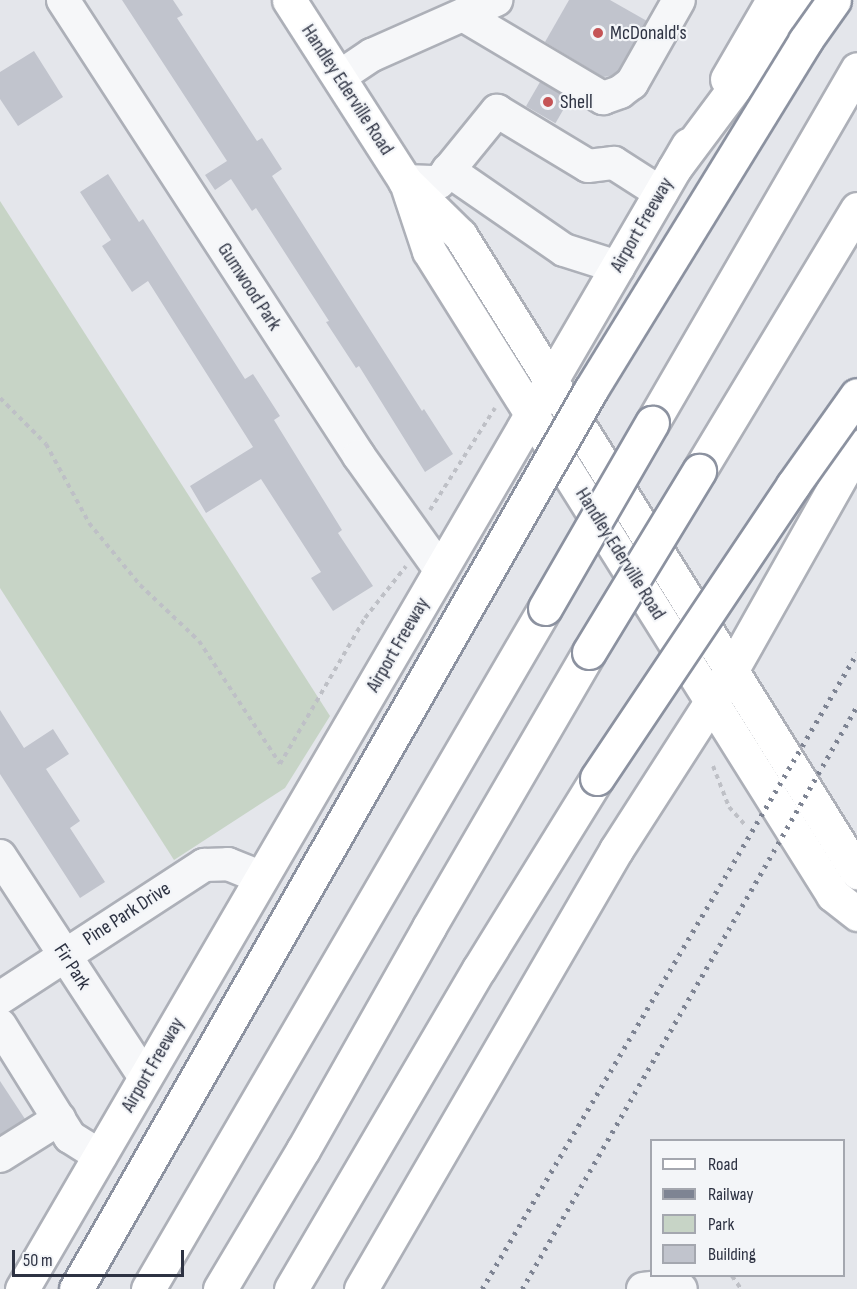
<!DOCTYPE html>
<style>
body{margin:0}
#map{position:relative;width:857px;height:1289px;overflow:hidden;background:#e4e6eb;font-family:"Sofia Sans Condensed",sans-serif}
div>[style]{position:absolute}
.green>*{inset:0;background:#c7d4c6}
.building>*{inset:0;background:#c1c4cd;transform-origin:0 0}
.path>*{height:4px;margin-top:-2px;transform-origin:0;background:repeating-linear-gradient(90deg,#bec0c6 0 4.5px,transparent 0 9px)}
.roads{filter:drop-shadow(2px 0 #adb0b8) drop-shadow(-2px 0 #adb0b8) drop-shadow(0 2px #adb0b8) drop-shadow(0 -2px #adb0b8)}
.minor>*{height:32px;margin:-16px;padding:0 16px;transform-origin:16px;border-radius:16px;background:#f6f7f9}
.major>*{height:33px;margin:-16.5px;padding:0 16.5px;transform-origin:16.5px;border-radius:16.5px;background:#fff}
.highway>*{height:33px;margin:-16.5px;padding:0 16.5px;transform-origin:16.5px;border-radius:16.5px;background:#fff}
.rail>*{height:4.5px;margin-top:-2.25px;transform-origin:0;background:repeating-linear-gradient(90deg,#7e8493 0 3px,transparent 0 9px)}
.bridges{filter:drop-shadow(2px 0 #8c92a0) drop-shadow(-2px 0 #8c92a0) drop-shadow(0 2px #8c92a0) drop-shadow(0 -2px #8c92a0)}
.highway-bridge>*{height:33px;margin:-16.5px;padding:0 16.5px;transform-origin:16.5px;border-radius:16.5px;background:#fff}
.dots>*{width:16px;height:16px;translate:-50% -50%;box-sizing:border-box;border:3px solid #f3f5f8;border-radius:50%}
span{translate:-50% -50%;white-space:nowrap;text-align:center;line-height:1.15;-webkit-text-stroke:4.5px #f3f5f8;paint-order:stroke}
.poi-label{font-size:20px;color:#2d3242}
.left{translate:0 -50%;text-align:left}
.street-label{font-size:20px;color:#2d3242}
.legend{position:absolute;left:650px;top:1139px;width:195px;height:138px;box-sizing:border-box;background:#f3f5f8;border:2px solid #a4a7af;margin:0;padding:8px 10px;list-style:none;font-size:18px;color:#2d3242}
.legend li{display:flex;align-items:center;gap:12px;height:30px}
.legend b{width:30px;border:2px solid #a4a7af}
.scale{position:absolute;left:12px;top:1250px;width:172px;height:27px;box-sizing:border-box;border:3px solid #2d3242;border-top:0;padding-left:8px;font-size:18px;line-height:21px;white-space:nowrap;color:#2d3242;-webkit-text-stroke:4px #f3f5f8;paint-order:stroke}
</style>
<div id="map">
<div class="green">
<i style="clip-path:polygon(0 201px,330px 716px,285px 788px,174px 860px,0 588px)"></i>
</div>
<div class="building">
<i style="clip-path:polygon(122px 0,173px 0,183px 15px,177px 18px,257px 141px,262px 138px,282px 169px,272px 176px,422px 411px,424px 409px,453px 454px,425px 472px,359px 366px,356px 368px,326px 322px,329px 321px,256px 208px,252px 211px,231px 179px,215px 190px,205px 175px,227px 161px)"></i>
<i style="clip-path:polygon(569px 0,610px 0,647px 21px,618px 71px,611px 76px,603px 77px,545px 42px)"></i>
<i style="clip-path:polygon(34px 51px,63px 97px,18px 126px,0 99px,0 72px)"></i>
<i style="left:540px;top:82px;width:34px;height:28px;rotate:30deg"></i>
<i style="clip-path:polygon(108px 174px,139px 222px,143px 219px,245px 379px,253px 374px,280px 416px,274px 420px,342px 530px,338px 533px,373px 586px,333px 611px,311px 578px,321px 572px,261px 479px,206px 513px,190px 486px,253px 447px,148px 281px,132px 292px,102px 246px,111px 240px,80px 192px)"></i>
<i style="clip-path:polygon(0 710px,24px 748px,53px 729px,69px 754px,46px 769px,80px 821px,70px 828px,105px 882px,80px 898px,0 774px)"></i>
<i style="clip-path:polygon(0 1081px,25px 1119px,0 1135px)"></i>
</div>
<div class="path">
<i style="left:0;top:398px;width:65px;rotate:45deg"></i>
<i style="left:46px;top:444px;width:90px;rotate:61.4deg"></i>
<i style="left:89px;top:523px;width:80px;rotate:50.6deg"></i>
<i style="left:140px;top:585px;width:81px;rotate:43.5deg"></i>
<i style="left:199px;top:641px;width:147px;rotate:56.6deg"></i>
<i style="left:280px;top:764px;width:169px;rotate:-59.8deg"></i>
<i style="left:365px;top:618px;width:66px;rotate:-51.7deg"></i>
<i style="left:430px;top:510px;width:121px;rotate:-57.5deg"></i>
<i style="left:713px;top:766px;width:44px;rotate:68.7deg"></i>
<i style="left:729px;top:807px;width:25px;rotate:48deg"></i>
<i style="left:732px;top:1276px;width:16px;rotate:55deg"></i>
</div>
<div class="roads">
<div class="minor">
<i style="left:63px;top:0;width:544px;rotate:57.01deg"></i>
<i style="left:359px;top:456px;width:141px;rotate:54.5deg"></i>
<i style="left:463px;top:15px;width:163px;rotate:30.7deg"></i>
<i style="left:603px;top:98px;width:18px;rotate:-19deg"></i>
<i style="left:620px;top:92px;width:15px;rotate:-37deg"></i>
<i style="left:632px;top:83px;width:95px;rotate:-60.5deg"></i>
<i style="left:339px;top:77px;width:40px;rotate:-34deg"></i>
<i style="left:372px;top:55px;width:136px;rotate:-23.9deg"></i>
<i style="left:448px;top:170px;width:141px;rotate:34.6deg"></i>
<i style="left:564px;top:250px;width:57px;rotate:17.5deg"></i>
<i style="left:405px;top:181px;width:34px;rotate:2deg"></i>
<i style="left:439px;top:182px;width:92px;rotate:-50.8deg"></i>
<i style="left:497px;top:111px;width:106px;rotate:31.1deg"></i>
<i style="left:588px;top:166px;width:26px;rotate:-7deg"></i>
<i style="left:614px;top:163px;width:56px;rotate:32.6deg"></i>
<i style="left:0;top:856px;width:265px;rotate:56.8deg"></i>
<i style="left:0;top:998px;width:244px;rotate:-33.1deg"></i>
<i style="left:204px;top:865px;width:24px;rotate:-2deg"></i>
<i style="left:228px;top:864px;width:37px;rotate:22deg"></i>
<i style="left:0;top:1025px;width:132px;rotate:58deg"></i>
<i style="left:70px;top:1137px;width:36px;rotate:32deg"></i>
<i style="left:0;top:1156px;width:70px;rotate:-32.1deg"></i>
<i style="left:643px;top:1289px;width:24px;rotate:-7deg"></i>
<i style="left:667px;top:1286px;width:14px;rotate:12deg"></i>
</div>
<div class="major">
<i style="left:289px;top:0;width:215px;rotate:57.3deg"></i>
<i style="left:405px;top:181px;width:77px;rotate:44.5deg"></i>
<i style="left:460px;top:235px;width:751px;rotate:58.07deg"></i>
<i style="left:727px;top:79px;width:91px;rotate:-59.8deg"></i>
<i style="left:408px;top:188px;width:66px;rotate:71.6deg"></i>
<i style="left:429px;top:251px;width:760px;rotate:57.9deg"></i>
<i style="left:833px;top:895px;width:31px;rotate:38deg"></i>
<i style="left:731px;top:671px;width:257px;rotate:-60.6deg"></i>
<i style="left:22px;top:1289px;width:1324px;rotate:-59.79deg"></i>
</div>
<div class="highway">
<i style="left:674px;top:169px;width:211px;rotate:-53.3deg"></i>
<i style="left:652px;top:423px;width:409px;rotate:-59.9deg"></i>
<i style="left:699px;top:471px;width:306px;rotate:-58.9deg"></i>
<i style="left:148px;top:1289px;width:788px;rotate:-59.76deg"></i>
<i style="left:220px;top:1289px;width:162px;rotate:-59.2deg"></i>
<i style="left:303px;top:1150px;width:256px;rotate:-60.5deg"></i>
<i style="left:429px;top:927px;width:318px;rotate:-59.8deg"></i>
<i style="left:291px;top:1289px;width:371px;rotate:-59.6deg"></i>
<i style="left:479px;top:969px;width:225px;rotate:-58.3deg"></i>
<i style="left:361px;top:1289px;width:508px;rotate:-59.85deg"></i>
<i style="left:616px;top:850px;width:213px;rotate:-57.3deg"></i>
</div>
</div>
<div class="rail">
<i style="left:482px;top:1289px;width:738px;rotate:-59.48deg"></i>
<i style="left:522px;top:1289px;width:672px;rotate:-60.12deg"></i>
</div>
<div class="bridges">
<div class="highway-bridge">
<i style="left:545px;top:608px;width:214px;rotate:-60deg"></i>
<i style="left:589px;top:652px;width:212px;rotate:-58.7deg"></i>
<i style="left:597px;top:778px;width:353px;rotate:-56.2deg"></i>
<i style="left:793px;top:485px;width:110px;rotate:-54.6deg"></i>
<i style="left:76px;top:1289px;width:1035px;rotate:-60.21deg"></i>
<i style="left:590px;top:391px;width:411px;rotate:-58.4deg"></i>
<i style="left:805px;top:41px;width:50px;rotate:-54.7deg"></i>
</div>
</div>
<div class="dots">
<i style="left:598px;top:33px;background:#c55456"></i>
<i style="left:548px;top:102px;background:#c55456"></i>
</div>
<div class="poi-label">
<span class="left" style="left:610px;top:33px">McDonald's</span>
<span class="left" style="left:560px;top:102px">Shell</span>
</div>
<div class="street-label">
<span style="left:347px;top:90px;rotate:57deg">Handley Ederville Road</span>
<span style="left:642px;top:225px;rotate:-60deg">Airport Freeway</span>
<span style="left:249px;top:287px;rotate:57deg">Gumwood Park</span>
<span style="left:620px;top:554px;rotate:58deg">Handley Ederville Road</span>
<span style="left:398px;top:645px;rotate:-60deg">Airport Freeway</span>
<span style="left:127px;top:914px;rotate:-33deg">Pine Park Drive</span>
<span style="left:72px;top:967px;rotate:57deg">Fir Park</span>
<span style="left:153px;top:1065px;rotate:-60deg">Airport Freeway</span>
</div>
<ul class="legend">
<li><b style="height:8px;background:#fff"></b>Road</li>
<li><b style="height:8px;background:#7e8493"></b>Railway</li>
<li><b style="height:16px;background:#c7d4c6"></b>Park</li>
<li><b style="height:16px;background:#c1c4cd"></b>Building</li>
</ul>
<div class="scale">50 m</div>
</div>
